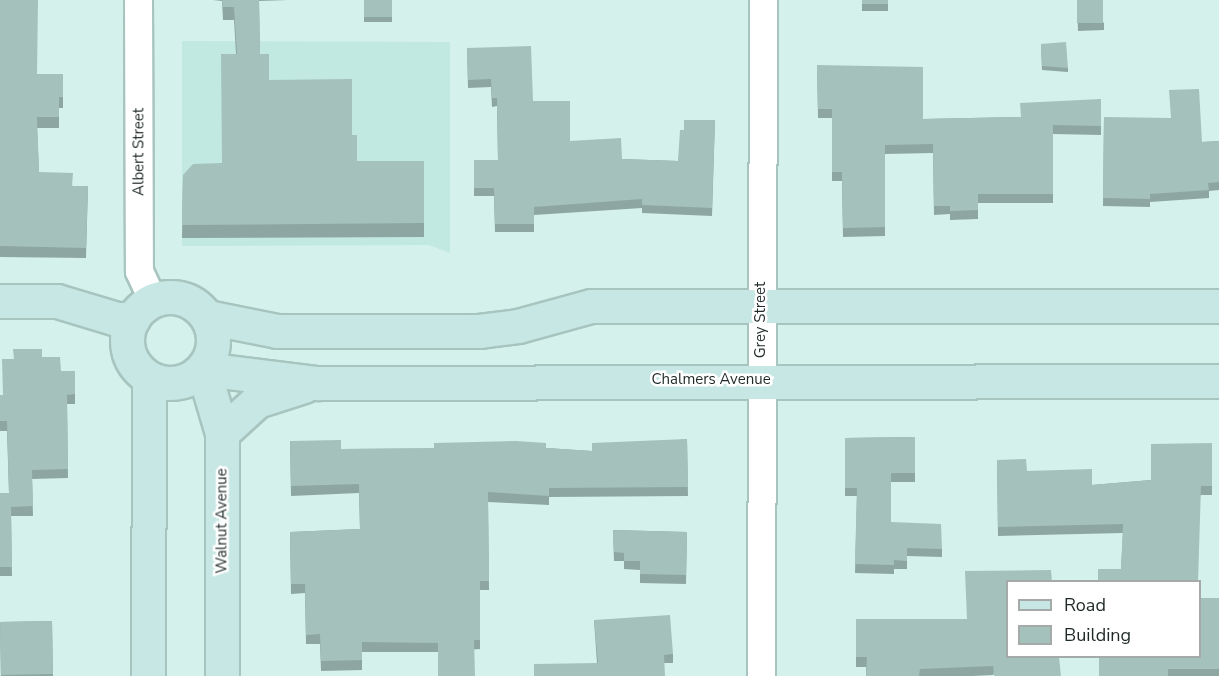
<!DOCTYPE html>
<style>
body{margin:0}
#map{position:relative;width:1219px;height:676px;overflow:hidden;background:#d4f1ec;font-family:"Nunito Sans",sans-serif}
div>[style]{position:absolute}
.built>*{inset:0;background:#c1e8e1}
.roads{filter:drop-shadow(2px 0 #a8c4bf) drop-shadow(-2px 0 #a8c4bf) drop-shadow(0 2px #a8c4bf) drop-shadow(0 -2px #a8c4bf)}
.street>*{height:27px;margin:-13.5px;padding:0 13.5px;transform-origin:13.5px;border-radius:13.5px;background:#fff}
.secondary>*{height:33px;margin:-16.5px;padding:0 16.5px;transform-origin:16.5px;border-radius:16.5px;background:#c6e7e3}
.secondary>.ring{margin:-16.5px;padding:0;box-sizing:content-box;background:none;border:33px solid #c6e7e3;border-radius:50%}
.wall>*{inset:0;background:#8ea6a2;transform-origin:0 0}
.building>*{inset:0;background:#a5c1bc;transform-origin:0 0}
span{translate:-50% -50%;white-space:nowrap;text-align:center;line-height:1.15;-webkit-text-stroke:5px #fff;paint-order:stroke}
.street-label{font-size:15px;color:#1f2a28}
.legend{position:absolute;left:1006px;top:580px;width:195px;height:78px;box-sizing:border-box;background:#fff;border:2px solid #a5aaa9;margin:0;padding:8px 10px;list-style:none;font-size:18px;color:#1f2a28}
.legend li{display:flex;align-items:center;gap:12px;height:30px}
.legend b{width:30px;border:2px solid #a5aaa9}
</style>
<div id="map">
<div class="built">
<i style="clip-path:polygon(182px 41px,450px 42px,450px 253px,429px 245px,182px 246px)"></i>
</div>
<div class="roads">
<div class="street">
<i style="left:138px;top:0;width:271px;rotate:89.8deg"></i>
<i style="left:139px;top:271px;width:33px;rotate:65deg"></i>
<i style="left:761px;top:676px;width:676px;rotate:-89.83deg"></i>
</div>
<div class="secondary">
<i class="ring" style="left:127px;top:297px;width:53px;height:53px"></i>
<i style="left:0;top:301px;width:57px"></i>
<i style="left:57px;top:301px;width:63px;rotate:16.7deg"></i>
<i style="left:117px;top:319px;width:16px"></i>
<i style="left:207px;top:317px;width:71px;rotate:11.3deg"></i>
<i style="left:277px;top:331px;width:202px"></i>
<i style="left:479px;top:331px;width:39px;rotate:-7deg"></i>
<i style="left:518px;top:326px;width:76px;rotate:-15.3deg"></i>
<i style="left:591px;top:306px;width:628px"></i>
<i style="left:222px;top:433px;width:47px;rotate:-42.4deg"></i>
<i style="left:257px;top:401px;width:49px;rotate:-17.7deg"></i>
<i style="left:148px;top:676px;width:298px;rotate:-89.8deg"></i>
<i style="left:222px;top:676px;width:243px;rotate:-90deg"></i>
<i style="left:222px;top:433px;width:67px;rotate:-106.5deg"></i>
<i style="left:203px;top:369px;width:115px;rotate:7deg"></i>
<i style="left:317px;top:383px;width:902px;rotate:-0.13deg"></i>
</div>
</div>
<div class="wall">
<i style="clip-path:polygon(0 0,37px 74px,63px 74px,63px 108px,59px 108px,59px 128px,37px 128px,39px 172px,73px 186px,88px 186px,86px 258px,0 257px)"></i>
<i style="clip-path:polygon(213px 0,288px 0,259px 1px,260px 54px,269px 80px,352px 135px,357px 161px,424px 161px,424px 237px,182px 238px,183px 175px,222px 163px,236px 54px,234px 20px,223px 20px,222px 1px)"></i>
<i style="left:364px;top:0;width:28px;height:22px"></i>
<i style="left:862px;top:0;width:26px;height:11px"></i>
<i style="clip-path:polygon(1077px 0,1104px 23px,1104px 30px,1078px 31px)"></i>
<i style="clip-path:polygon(1041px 44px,1068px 68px,1068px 72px,1042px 70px)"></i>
<i style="clip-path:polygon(467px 48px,533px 101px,570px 141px,622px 159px,678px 161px,684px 130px,715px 120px,712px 216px,642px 213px,642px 208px,534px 215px,534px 232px,495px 232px,494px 196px,474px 196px,474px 160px,498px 160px,497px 106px,492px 107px,491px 87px,468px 88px)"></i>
<i style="clip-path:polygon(817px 65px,923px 119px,1021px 117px,1101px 99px,1101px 135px,1053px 134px,1053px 203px,978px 203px,978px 219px,950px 220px,950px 214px,934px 215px,933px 153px,885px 154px,885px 236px,843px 237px,842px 181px,832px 181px,832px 118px,818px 118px)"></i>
<i style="clip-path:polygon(1104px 117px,1202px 142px,1219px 141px,1219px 190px,1209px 191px,1209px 198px,1150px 202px,1150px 207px,1103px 206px)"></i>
<i style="clip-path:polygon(42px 357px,61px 371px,75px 371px,75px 404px,67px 404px,68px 478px,32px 479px,33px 516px,11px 516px,12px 576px,0 576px,0 493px,9px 493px,7px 431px,0 431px,0 395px,3px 395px)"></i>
<i style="clip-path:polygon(915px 437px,915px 482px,891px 482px,891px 522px,942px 549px,942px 557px,907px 556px,907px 569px,894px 569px,894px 574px,855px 573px,857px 496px,845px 496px,845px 438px)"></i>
<i style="clip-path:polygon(687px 439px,688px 496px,549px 497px,549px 505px,488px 502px,489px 590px,480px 590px,480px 649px,438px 652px,362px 652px,362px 670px,321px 671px,320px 644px,306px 644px,305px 593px,291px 594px,290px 532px,360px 529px,359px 493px,291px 496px,290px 441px,341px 449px,546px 448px,592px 451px)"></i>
<i style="clip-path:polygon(1212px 443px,1212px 495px,1201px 495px,1121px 569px,1123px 533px,998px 536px,997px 460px,1027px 471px,1092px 485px,1151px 480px)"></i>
<i style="clip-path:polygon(613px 530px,687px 532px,686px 584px,640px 583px,640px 570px,624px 569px,624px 561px,614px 561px)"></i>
<i style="clip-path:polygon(1051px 570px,993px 675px,972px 676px,866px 676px,866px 667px,856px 667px,856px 619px,967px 619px)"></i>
<i style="clip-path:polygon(1219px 598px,1219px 676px,1099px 676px)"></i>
<i style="clip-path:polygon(594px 620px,673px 654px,673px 663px,597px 663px)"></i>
<i style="left:52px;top:621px;width:55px;height:52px;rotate:89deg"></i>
</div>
<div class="building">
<i style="clip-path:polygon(0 0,38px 0,37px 74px,63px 74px,63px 97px,59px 97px,59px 117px,37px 117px,39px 172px,73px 173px,72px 186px,88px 186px,86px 248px,0 246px)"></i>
<i style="clip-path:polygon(222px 0,259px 0,260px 54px,269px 54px,269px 80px,352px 79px,352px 135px,357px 135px,357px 161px,424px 161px,424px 223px,182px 225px,183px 175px,193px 164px,222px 163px,221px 54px,237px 54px,234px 7px,223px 7px)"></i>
<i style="left:364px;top:0;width:28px;height:17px"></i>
<i style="left:862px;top:0;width:26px;height:4px"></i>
<i style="left:1077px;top:0;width:26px;height:23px"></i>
<i style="clip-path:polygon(1066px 42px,1068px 68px,1042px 66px,1041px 44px)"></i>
<i style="clip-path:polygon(531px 46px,533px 101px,570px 101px,570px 141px,621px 138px,622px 159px,678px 161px,680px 130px,684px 130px,684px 120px,715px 120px,712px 208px,642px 205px,642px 199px,534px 207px,534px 224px,495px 224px,494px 188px,474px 188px,474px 160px,498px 160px,497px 98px,492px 98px,491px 79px,468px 80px,467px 48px)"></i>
<i style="clip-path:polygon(817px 65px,923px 67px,923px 119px,1021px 117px,1020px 103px,1101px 99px,1101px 126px,1053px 125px,1053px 194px,978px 194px,978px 210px,950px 211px,950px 206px,934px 206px,933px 144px,885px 145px,885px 227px,843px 228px,842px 172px,832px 172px,832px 109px,818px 109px)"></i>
<i style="clip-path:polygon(1199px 89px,1202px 142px,1219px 141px,1219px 182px,1208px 183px,1209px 190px,1150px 194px,1150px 199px,1103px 198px,1104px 117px,1171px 118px,1169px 90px)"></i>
<i style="clip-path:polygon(13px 349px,42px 349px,42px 357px,60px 357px,61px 371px,75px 371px,75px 394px,67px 395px,68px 469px,32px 470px,33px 506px,11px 507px,12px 567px,0 567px,0 493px,9px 493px,7px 421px,0 421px,0 395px,3px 395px,2px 359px,14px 359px)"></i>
<i style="clip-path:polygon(915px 437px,915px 473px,891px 473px,891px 522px,941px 524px,942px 549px,907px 548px,907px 561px,894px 560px,894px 565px,855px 564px,857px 488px,845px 488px,845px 438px)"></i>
<i style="clip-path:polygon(687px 439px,688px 487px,549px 488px,549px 496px,488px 492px,489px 581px,480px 581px,480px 640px,474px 640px,475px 676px,438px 676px,438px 643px,362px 642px,362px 660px,321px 661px,320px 634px,306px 635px,305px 584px,291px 584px,290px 532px,360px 529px,359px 484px,291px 486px,290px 441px,341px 440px,341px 449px,434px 448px,434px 443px,516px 441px,546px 443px,546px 448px,592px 451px,592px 443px)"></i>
<i style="clip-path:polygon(1212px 443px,1212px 486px,1201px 486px,1198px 582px,1098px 582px,1098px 569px,1121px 569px,1123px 524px,998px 527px,997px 460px,1026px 459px,1027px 471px,1092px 469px,1092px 485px,1151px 480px,1151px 444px)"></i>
<i style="clip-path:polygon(613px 530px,687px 532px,686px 575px,640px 574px,640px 561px,624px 561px,624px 553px,614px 552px)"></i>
<i style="clip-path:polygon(1051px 570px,1052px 582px,1008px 582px,1008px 657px,1059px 657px,1061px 676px,994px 676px,993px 666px,920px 669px,919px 676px,866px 676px,867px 657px,856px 657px,856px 619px,967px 619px,965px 571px)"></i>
<i style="clip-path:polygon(1200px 598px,1219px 598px,1219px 669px,1168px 669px,1168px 676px,1099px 676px,1099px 657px,1200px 657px)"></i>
<i style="clip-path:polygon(670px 615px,673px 654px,664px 655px,665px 676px,534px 676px,534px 664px,598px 663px,594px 620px)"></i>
<i style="left:52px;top:621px;width:53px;height:52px;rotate:89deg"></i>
</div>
<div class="street-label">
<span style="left:139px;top:152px;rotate:-90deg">Albert Street</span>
<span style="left:761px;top:320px;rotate:-90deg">Grey Street</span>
<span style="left:711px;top:380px">Chalmers Avenue</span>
<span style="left:222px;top:521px;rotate:-90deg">Walnut Avenue</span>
</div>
<ul class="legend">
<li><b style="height:8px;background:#c6e7e3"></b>Road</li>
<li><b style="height:16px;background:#a5c1bc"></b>Building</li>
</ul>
</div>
